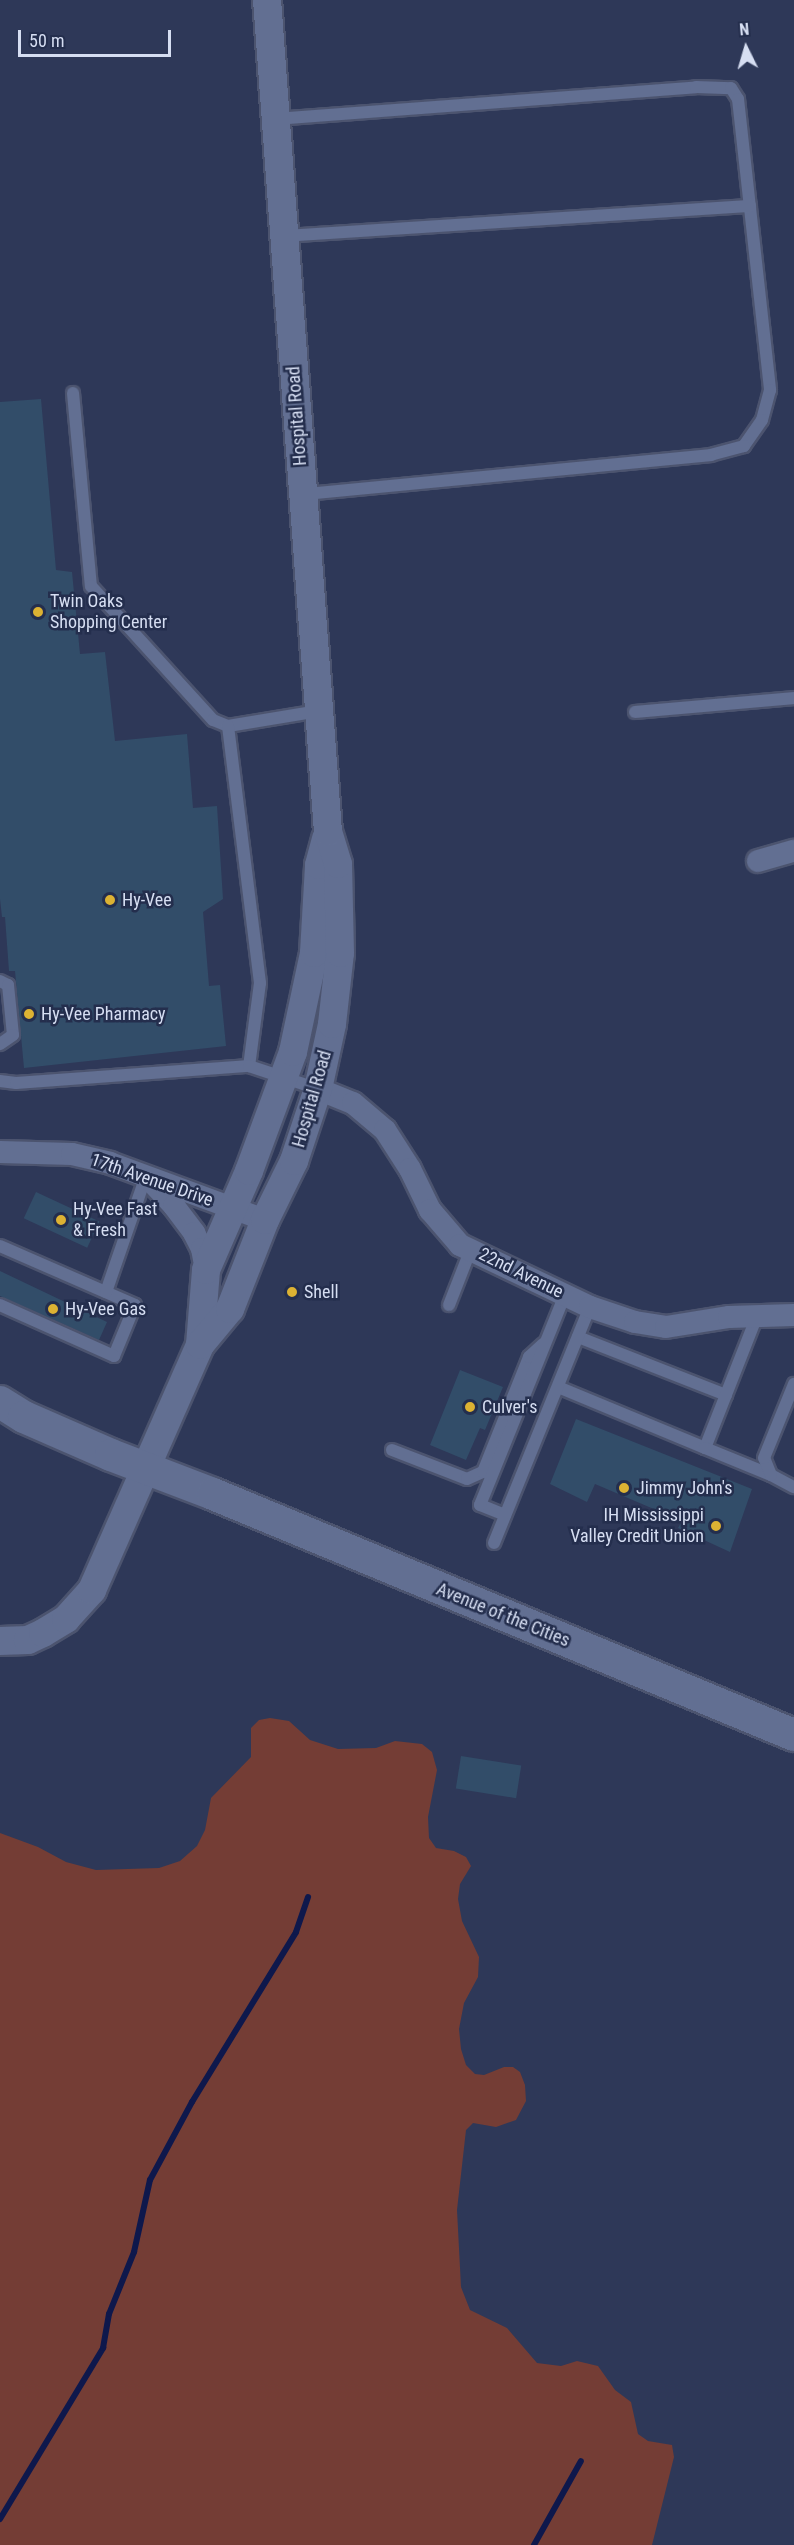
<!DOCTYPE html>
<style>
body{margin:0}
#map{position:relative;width:794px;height:2545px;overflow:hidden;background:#2e3858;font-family:"Roboto Condensed",sans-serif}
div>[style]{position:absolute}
.green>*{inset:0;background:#743d35}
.stream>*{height:6px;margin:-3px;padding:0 3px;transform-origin:3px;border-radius:3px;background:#0e184c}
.building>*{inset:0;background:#324d69;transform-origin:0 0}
.roads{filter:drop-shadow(2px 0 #4c546f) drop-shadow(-2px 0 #4c546f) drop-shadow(0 2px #4c546f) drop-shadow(0 -2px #4c546f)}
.service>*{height:12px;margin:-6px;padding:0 6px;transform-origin:6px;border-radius:6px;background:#626f92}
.minor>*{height:22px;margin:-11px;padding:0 11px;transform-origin:11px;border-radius:11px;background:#626f92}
.tertiary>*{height:28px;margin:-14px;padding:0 14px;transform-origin:14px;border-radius:14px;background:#626f92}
.secondary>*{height:32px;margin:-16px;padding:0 16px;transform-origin:16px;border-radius:16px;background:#626f92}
.dots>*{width:16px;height:16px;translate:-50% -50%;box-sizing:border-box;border:3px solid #242e4d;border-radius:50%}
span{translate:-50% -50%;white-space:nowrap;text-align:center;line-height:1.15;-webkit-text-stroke:5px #242e4d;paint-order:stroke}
.street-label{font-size:18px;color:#d6def2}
.poi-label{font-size:18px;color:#d6def2}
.left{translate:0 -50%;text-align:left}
.right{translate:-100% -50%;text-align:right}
.north{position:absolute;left:716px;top:18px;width:60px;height:60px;-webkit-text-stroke:4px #242e4d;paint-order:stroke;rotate:355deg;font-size:16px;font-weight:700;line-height:24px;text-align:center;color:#d6def2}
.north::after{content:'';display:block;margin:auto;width:21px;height:27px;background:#d6def2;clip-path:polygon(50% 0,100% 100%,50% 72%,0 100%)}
.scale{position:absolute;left:18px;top:30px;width:153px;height:27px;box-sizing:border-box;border:3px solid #d6def2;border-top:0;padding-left:8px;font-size:18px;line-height:21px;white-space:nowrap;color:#d6def2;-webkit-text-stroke:4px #242e4d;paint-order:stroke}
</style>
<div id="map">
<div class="green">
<i style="clip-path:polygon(270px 1718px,289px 1721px,310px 1740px,338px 1749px,376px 1748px,395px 1741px,422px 1744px,432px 1752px,437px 1770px,428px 1817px,429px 1838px,436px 1848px,454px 1851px,466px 1857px,471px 1866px,460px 1884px,458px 1899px,462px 1921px,479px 1957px,478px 1977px,464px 2003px,459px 2029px,461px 2049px,466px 2065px,475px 2074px,484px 2075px,504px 2067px,513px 2067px,520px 2072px,525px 2085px,526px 2101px,516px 2120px,496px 2127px,473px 2123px,466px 2130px,457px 2210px,461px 2287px,470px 2310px,507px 2328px,537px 2363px,561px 2366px,577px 2361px,598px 2366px,615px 2390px,631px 2402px,638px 2434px,648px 2441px,672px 2445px,674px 2457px,652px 2545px,0 2545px,0 1833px,38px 1847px,66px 1862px,96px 1870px,159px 1868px,180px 1861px,197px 1846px,205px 1830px,211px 1798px,251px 1757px,251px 1728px,259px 1720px)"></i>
</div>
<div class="stream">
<i style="left:0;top:2519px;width:200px;rotate:-58.9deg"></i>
<i style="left:103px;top:2348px;width:35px;rotate:-80deg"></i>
<i style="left:109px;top:2314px;width:67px;rotate:-68deg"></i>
<i style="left:134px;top:2252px;width:74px;rotate:-77.5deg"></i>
<i style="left:150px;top:2180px;width:89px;rotate:-61.7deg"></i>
<i style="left:192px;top:2102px;width:199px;rotate:-58.5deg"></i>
<i style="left:296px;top:1932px;width:37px;rotate:-71deg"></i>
<i style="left:534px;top:2545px;width:96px;rotate:-60.8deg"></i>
</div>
<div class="building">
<i style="clip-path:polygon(41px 399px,56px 570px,72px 572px,80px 654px,105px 652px,115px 741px,187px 734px,193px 808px,217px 806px,223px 899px,203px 912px,209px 986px,220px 985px,226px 1046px,24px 1068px,15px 971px,9px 971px,5px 917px,2px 917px,0 899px,0 402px)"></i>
<i style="left:36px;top:1192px;width:70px;height:29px;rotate:25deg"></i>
<i style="clip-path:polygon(0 1271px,107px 1322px,99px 1340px,0 1296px)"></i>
<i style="clip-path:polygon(460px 1370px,503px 1387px,485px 1430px,480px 1428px,466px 1460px,430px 1445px)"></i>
<i style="clip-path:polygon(576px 1419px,752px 1489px,730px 1552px,678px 1528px,682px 1521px,595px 1484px,587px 1502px,550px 1484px)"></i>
<i style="left:461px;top:1756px;width:61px;height:33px;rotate:9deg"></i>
</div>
<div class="roads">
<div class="service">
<i style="left:275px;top:119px;width:422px;rotate:-4.3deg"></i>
<i style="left:696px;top:87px;width:35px;rotate:2deg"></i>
<i style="left:731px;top:88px;width:13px;rotate:58deg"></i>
<i style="left:738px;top:99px;width:293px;rotate:83.7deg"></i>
<i style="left:770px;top:390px;width:31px;rotate:105deg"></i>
<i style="left:762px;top:420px;width:32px;rotate:125deg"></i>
<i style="left:744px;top:446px;width:34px;rotate:165deg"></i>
<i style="left:711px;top:455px;width:410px;rotate:174.5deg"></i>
<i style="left:284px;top:236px;width:467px;rotate:-3.7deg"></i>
<i style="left:73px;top:393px;width:194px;rotate:84.7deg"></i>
<i style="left:91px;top:586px;width:181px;rotate:47.7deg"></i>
<i style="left:213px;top:720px;width:16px;rotate:22deg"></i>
<i style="left:228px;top:726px;width:92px;rotate:-9.4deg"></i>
<i style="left:635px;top:712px;width:160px;rotate:-5deg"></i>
<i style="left:228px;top:726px;width:259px;rotate:82.9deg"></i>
<i style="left:260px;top:983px;width:84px;rotate:97.5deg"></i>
<i style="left:0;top:981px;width:9px;rotate:27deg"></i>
<i style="left:8px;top:985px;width:50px;rotate:84.3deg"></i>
<i style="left:13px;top:1035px;width:16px;rotate:145deg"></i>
<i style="left:0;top:1081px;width:16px;rotate:7deg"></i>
<i style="left:16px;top:1083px;width:234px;rotate:-4.2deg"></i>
<i style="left:249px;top:1066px;width:73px;rotate:18.4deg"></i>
<i style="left:0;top:1246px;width:147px;rotate:23.6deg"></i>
<i style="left:135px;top:1305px;width:55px;rotate:112.4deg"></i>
<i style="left:114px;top:1356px;width:125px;rotate:-155.9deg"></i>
<i style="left:106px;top:1292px;width:123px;rotate:-71deg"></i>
<i style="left:449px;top:1305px;width:60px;rotate:-68.6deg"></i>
<i style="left:578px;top:1337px;width:159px;rotate:21.4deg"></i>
<i style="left:558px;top:1387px;width:159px;rotate:22.5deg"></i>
<i style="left:705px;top:1448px;width:142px;rotate:-68.5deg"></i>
<i style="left:705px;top:1448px;width:71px;rotate:22.2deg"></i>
<i style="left:771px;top:1475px;width:26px;rotate:28deg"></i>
<i style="left:392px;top:1450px;width:80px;rotate:21.1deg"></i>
<i style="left:467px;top:1479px;width:17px;rotate:-24deg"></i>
<i style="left:483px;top:1472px;width:124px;rotate:-68.2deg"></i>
<i style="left:529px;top:1357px;width:19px;rotate:-43deg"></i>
<i style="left:771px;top:1475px;width:18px;rotate:-112deg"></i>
<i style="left:764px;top:1458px;width:80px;rotate:-67.9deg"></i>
<i style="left:505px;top:1515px;width:27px;rotate:-158deg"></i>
<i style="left:480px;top:1505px;width:227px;rotate:-68deg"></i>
<i style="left:494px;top:1543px;width:255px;rotate:-67.9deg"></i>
</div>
<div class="minor">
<i style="left:758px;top:861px;width:37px;rotate:-16deg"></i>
<i style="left:318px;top:1089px;width:38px;rotate:22deg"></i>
<i style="left:353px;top:1103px;width:42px;rotate:40.2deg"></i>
<i style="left:385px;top:1130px;width:46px;rotate:57.3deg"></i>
<i style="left:410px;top:1169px;width:46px;rotate:64deg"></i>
<i style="left:430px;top:1210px;width:46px;rotate:49.4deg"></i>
<i style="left:460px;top:1245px;width:144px;rotate:25.5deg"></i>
<i style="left:590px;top:1307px;width:47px;rotate:18.4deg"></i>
<i style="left:635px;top:1322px;width:31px;rotate:9deg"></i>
<i style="left:666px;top:1327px;width:64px;rotate:-9deg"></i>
<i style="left:729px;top:1317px;width:65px;rotate:-1.8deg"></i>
<i style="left:0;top:1152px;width:72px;rotate:1.6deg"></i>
<i style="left:72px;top:1154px;width:39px;rotate:13deg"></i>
<i style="left:110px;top:1163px;width:165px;rotate:20.2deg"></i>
<i style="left:149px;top:1179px;width:37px;rotate:47deg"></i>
<i style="left:174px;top:1206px;width:34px;rotate:53deg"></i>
<i style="left:194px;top:1233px;width:18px;rotate:63deg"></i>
<i style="left:202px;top:1249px;width:21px;rotate:79deg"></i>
</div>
<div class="tertiary">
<i style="left:200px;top:1345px;width:75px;rotate:-85.4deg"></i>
<i style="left:206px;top:1270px;width:108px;rotate:-66.5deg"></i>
<i style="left:249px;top:1171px;width:127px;rotate:-69.7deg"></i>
<i style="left:293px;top:1052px;width:101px;rotate:-78deg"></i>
<i style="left:314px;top:953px;width:88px;rotate:-86.7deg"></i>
<i style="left:319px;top:865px;width:27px;rotate:-75deg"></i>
<i style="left:0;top:1641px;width:28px;rotate:-2deg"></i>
<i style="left:28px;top:1640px;width:17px;rotate:-25deg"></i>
<i style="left:43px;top:1633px;width:27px;rotate:-31deg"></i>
<i style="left:66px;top:1619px;width:39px;rotate:-48deg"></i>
<i style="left:92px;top:1590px;width:268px;rotate:-66.2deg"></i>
<i style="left:200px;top:1345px;width:47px;rotate:-50.2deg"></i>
<i style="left:230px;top:1309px;width:96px;rotate:-68.5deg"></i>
<i style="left:265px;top:1220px;width:66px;rotate:-63.8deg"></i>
<i style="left:294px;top:1161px;width:76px;rotate:-71.6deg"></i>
<i style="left:318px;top:1089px;width:66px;rotate:-77.8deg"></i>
<i style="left:332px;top:1024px;width:71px;rotate:-83.6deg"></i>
<i style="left:340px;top:953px;width:89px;rotate:-91.3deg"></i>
<i style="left:338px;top:864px;width:34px;rotate:-107deg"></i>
<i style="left:328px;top:832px;width:834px;rotate:-94.19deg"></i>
</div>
<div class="secondary">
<i style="left:0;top:1402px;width:28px;rotate:32deg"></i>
<i style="left:24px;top:1417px;width:95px;rotate:23.6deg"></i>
<i style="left:111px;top:1455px;width:109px;rotate:20.9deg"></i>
<i style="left:213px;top:1494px;width:629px;rotate:22.53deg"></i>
</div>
</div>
<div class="dots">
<i style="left:38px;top:612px;background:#dcb233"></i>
<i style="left:110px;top:900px;background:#dcb233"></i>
<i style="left:29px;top:1014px;background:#dcb233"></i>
<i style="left:61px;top:1220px;background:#dcb233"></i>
<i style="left:292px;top:1292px;background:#dcb233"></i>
<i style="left:53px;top:1309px;background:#dcb233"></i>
<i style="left:470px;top:1407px;background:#dcb233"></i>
<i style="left:624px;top:1488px;background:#dcb233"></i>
<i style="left:716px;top:1526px;background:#dcb233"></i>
</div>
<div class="street-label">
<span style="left:297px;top:416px;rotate:-94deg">Hospital Road</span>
<span style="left:312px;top:1099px;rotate:-74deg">Hospital Road</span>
<span style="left:152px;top:1180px;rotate:19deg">17th Avenue Drive</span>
<span style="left:521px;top:1273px;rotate:26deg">22nd Avenue</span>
<span style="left:503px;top:1615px;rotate:22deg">Avenue of the Cities</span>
</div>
<div class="poi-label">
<span class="left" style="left:50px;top:612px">Twin Oaks<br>Shopping Center</span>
<span class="left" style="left:122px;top:900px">Hy-Vee</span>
<span class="left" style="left:41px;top:1014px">Hy-Vee Pharmacy</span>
<span class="left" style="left:73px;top:1220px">Hy-Vee Fast<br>&amp; Fresh</span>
<span class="left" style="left:304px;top:1292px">Shell</span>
<span class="left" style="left:65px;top:1309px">Hy-Vee Gas</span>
<span class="left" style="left:482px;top:1407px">Culver's</span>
<span class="left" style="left:636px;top:1488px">Jimmy John's</span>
<span class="right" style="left:704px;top:1526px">IH Mississippi<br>Valley Credit Union</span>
</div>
<div class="north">N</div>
<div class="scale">50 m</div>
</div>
